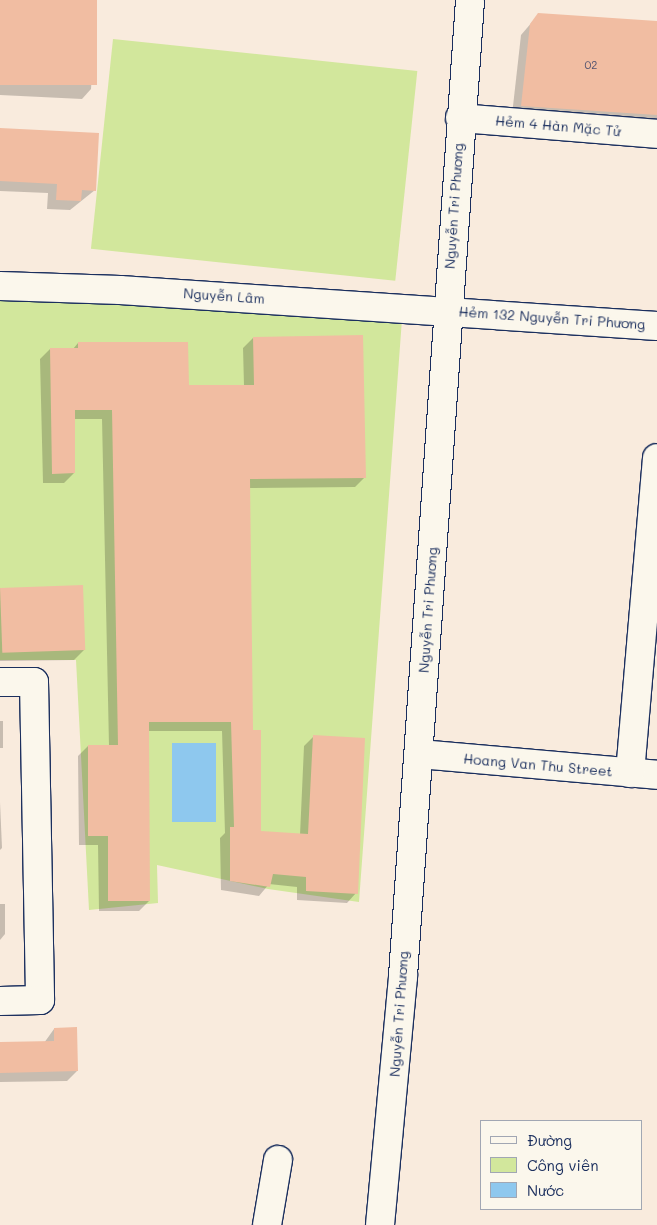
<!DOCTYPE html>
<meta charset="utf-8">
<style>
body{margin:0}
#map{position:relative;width:657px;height:1225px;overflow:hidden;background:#f9ebdd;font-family:Mali,sans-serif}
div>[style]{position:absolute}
.green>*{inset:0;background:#d2e79c;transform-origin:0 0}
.water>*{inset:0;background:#8ec8ee;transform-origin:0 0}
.shadow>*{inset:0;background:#0003;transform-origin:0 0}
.building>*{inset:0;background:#f1bda2;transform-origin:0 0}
.roads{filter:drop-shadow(1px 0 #1b2f5e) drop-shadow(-1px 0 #1b2f5e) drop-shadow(0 1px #1b2f5e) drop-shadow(0 -1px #1b2f5e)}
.minor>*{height:28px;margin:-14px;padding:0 14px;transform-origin:14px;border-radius:14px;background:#fbf7ec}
span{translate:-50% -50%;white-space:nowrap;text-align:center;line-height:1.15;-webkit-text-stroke:4px #fbf7ec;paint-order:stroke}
.number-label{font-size:11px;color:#50526f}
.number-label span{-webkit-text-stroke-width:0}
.street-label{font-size:14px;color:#1b2f5e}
.legend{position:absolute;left:480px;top:1120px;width:162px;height:90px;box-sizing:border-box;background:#fbf7ec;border:1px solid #a1a7b3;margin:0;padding:6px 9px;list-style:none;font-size:15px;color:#1b2f5e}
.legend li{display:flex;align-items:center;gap:10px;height:25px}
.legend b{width:25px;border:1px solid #a1a7b3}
</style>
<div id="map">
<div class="green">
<i style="left:113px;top:39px;width:306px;height:211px;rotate:6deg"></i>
<i style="clip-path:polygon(0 297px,402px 319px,359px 902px,268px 889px,157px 865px,158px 903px,89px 910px,76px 660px,0 660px)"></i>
</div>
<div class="water">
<i style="left:172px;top:743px;width:44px;height:79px"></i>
</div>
<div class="shadow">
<i style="clip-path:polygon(0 0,96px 0,91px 89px,82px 99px,0 95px)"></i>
<i style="clip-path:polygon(539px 14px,657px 22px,657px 125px,512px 115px,521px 35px)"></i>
<i style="clip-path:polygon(0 129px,95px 190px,70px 210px,47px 209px,48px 193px,0 191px)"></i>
<i style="clip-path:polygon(253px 338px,365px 477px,355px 487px,248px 488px,252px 731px,260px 833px,300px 835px,304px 746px,314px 736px,356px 893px,347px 903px,297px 900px,297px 887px,269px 884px,259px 896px,221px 890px,220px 838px,225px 833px,222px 731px,147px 731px,149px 901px,139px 911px,99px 911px,98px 845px,79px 845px,78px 756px,88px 746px,109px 746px,102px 419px,74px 419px,74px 473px,64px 483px,43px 483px,40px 359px,50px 349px,73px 349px,78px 343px,187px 386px,244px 386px,243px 348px)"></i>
<i style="clip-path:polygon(0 588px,84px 650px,74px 660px,0 661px)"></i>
<i style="left:0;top:721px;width:3px;height:27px"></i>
<i style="clip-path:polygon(0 802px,2px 848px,0 850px)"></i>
<i style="clip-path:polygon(0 904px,5px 904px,5px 934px,0 940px)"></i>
<i style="clip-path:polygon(54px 1029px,77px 1071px,67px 1081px,0 1082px,0 1043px,44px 1043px)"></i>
</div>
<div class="building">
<i style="left:0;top:0;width:97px;height:85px"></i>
<i style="clip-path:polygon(538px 13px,657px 21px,657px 115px,521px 106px,530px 24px)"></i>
<i style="clip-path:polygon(0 128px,99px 133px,96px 191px,82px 190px,81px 201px,56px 200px,57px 184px,0 181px)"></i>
<i style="clip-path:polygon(363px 335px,366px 478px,250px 479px,253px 730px,261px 730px,261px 831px,308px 834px,313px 735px,365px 738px,358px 894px,306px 891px,306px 877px,273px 874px,270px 887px,230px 881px,230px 827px,234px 827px,231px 722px,149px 722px,150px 901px,108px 901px,108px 836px,88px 836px,88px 745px,118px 745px,112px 410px,75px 410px,75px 473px,52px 474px,50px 348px,78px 348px,78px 342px,188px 342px,189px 385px,254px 385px,253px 337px)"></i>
<i style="left:83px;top:585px;width:65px;height:83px;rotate:88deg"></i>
<i style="clip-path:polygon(77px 1027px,78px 1071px,0 1073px,0 1042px,54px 1041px,54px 1028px)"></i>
</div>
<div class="roads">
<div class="minor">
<i style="left:460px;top:118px;width:198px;rotate:4.6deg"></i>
<i style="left:0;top:286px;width:120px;rotate:1.9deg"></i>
<i style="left:120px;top:290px;width:538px;rotate:3.84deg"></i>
<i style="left:0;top:682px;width:34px"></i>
<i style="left:34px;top:682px;width:318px;rotate:88.9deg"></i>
<i style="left:40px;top:1000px;width:40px;rotate:178.6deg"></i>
<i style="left:419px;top:754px;width:239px;rotate:5deg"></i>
<i style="left:630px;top:773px;width:316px;rotate:-85.1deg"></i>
<i style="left:267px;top:1225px;width:66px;rotate:-80.4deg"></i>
<i style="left:380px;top:1225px;width:250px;rotate:-84.7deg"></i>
<i style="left:403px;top:976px;width:978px;rotate:-86.07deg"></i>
</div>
</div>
<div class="number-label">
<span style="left:591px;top:65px">02</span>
</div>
<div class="street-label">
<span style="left:558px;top:126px;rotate:5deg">Hẻm 4 Hàn Mặc Tử</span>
<span style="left:454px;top:206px;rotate:-86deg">Nguyễn Tri Phương</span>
<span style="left:224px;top:296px;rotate:4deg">Nguyễn Lâm</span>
<span style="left:552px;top:318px;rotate:4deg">Hẻm 132 Nguyễn Tri Phương</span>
<span style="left:428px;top:610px;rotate:-86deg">Nguyễn Tri Phương</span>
<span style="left:538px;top:765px;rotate:5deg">Hoang Van Thu Street</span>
<span style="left:399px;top:1014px;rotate:-86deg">Nguyễn Tri Phương</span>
</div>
<ul class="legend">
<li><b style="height:6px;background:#fbf7ec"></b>Đường</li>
<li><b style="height:14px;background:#d2e79c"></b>Công viên</li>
<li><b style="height:14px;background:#8ec8ee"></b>Nước</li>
</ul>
</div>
